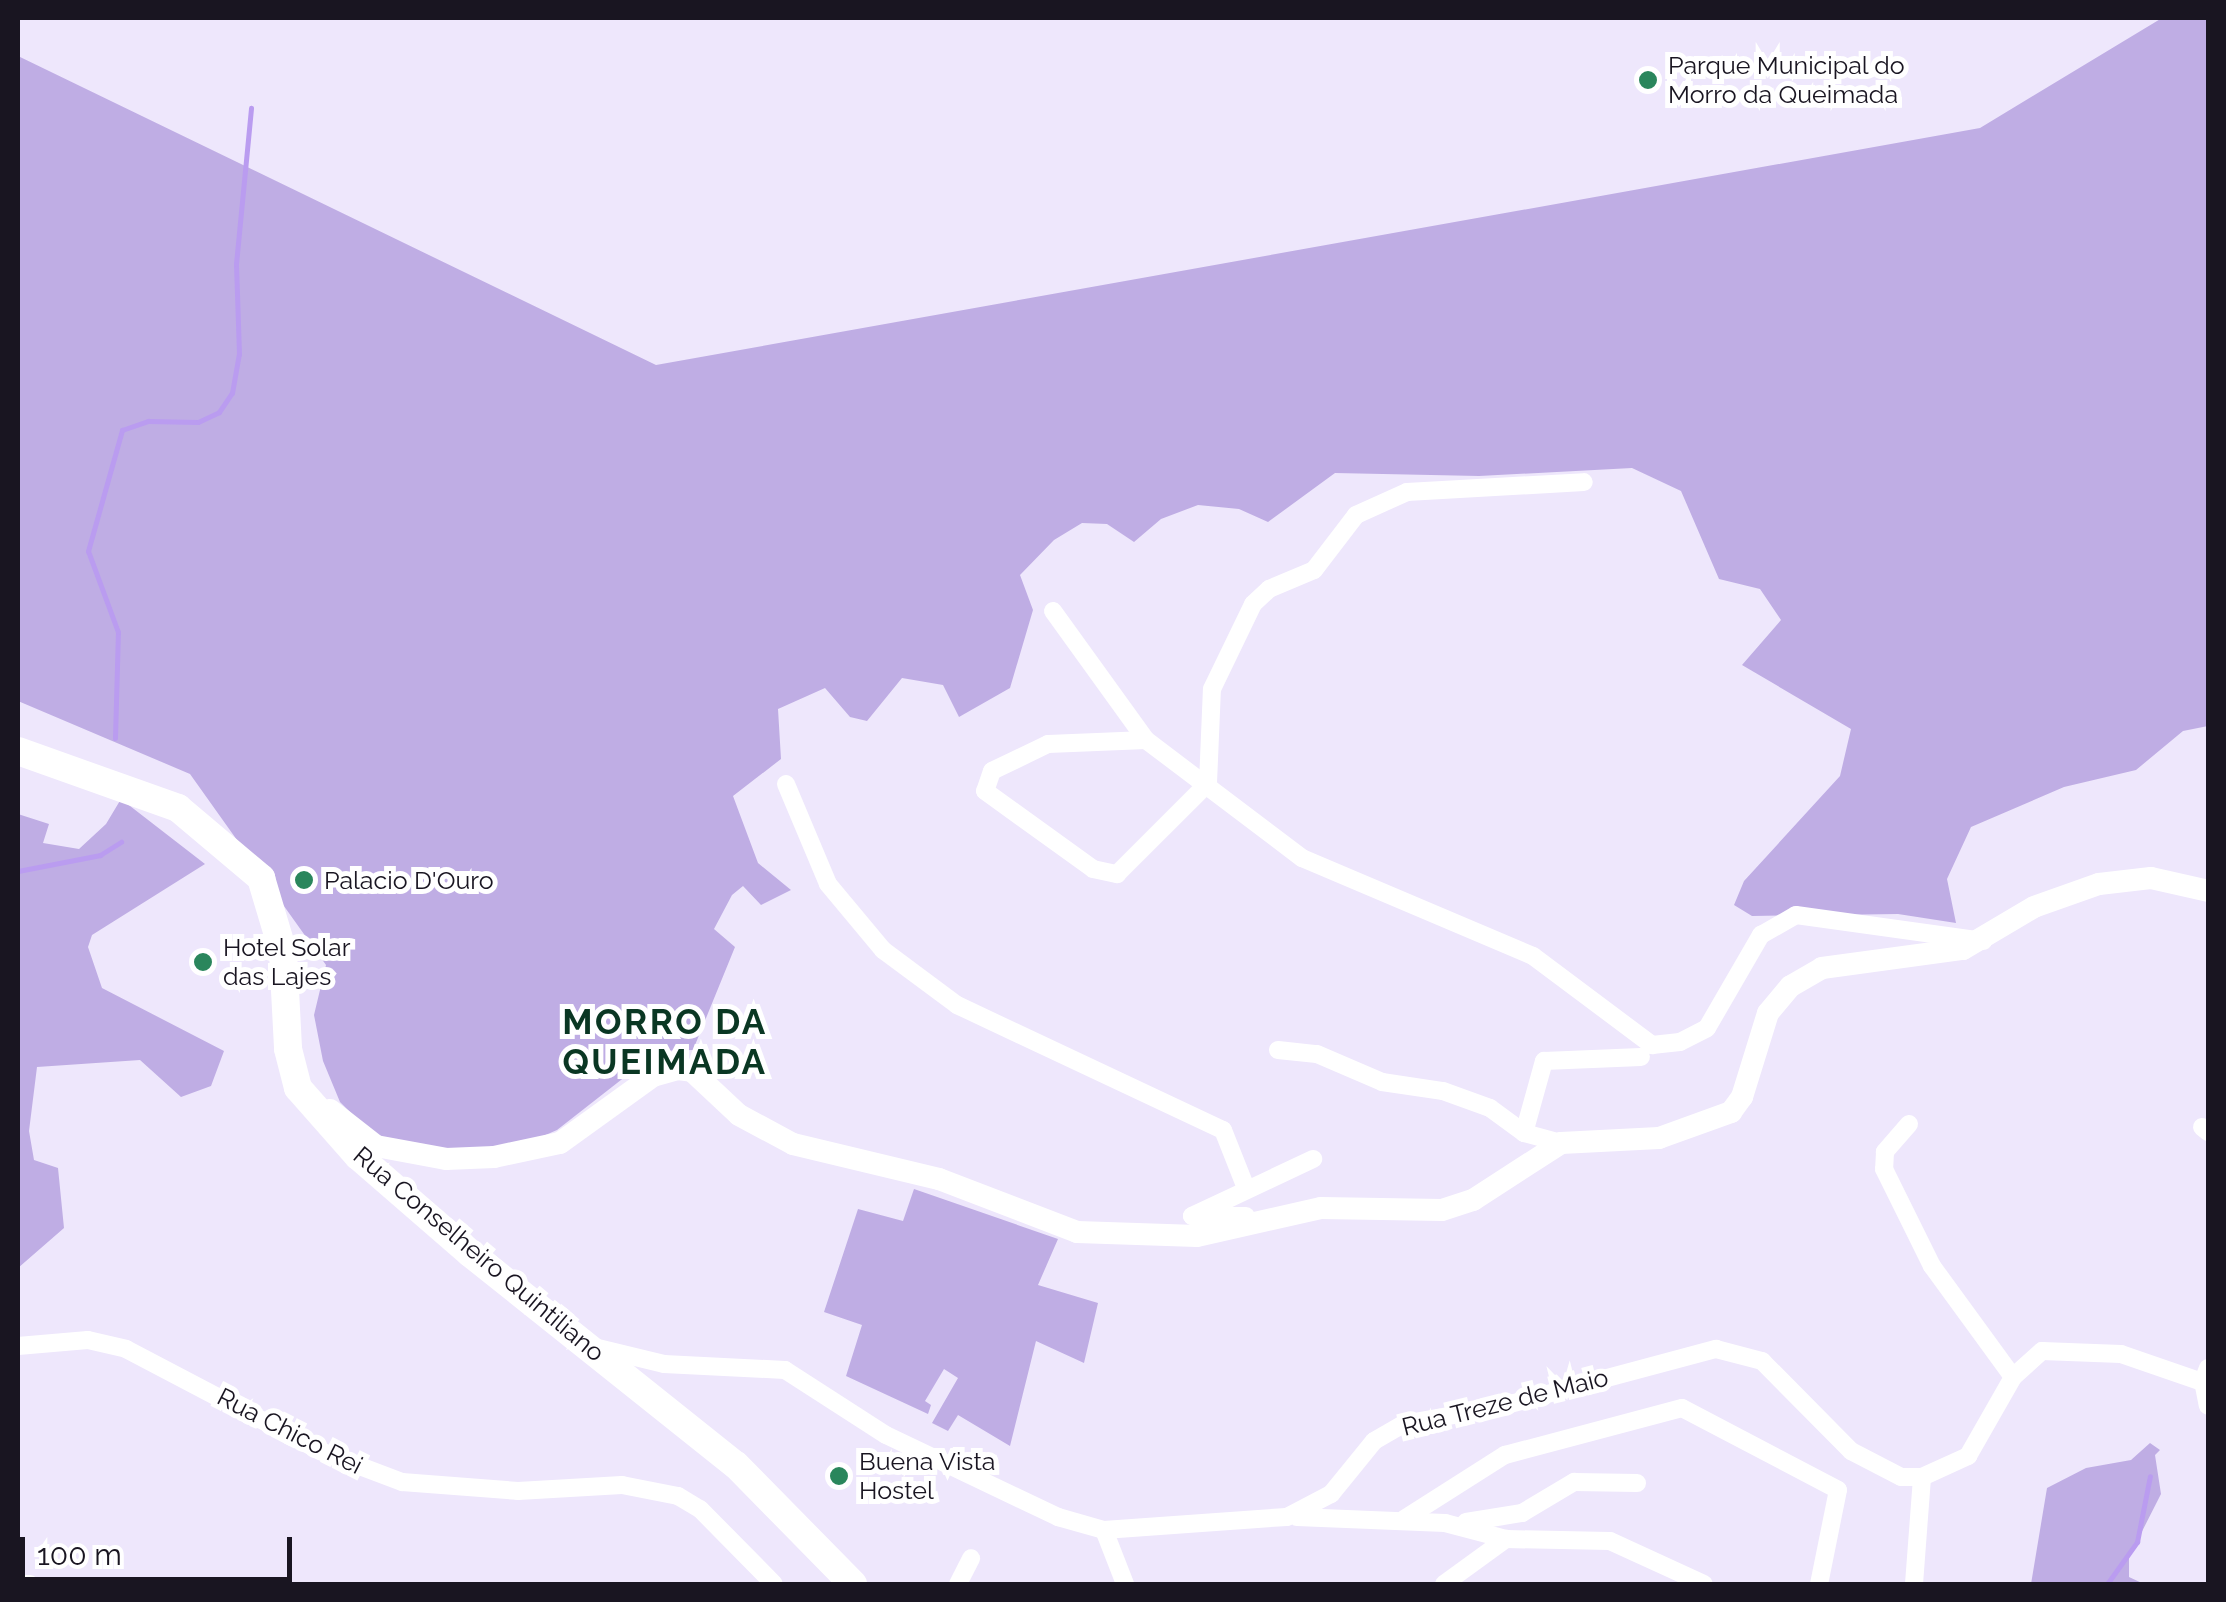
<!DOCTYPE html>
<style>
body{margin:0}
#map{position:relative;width:2226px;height:1602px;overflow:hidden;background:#eee7fc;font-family:Raleway,sans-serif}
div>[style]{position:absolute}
.green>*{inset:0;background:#bfade4}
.stream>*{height:5px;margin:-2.5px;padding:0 2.5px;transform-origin:2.5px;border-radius:2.5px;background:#ba9cf0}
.minor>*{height:18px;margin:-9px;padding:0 9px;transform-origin:9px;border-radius:9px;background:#fff}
.tertiary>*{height:22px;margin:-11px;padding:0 11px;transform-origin:11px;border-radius:11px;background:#fff}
.secondary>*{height:28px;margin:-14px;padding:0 14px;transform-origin:14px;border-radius:14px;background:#fff}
.dots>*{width:28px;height:28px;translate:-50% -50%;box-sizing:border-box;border:5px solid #fff;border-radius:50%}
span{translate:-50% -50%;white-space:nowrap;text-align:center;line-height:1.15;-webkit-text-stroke:10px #fff;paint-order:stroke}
.poi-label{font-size:25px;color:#191521}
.left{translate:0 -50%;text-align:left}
.street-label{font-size:25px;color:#191521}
.district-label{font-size:35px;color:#0a3723;font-weight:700;letter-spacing:2.5px}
.frame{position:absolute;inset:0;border:20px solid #191521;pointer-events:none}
.scale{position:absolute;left:20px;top:1537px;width:272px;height:45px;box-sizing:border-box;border:5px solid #191521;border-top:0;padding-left:12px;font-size:30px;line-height:35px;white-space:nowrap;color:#191521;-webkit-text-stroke:8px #fff;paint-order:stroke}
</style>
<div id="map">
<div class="green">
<i style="clip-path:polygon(2162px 18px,2208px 18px,2208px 726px,2183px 731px,2136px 770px,2064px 787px,1971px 827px,1947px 879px,1956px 923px,1898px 914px,1752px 916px,1734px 905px,1744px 881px,1840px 776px,1851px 729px,1742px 665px,1781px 620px,1760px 589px,1719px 579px,1681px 491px,1632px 468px,1479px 476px,1335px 473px,1268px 522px,1239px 509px,1198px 505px,1161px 519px,1134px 542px,1107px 524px,1082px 523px,1054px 540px,1020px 575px,1033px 610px,1010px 688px,959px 717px,943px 685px,902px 678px,867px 721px,850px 717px,825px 688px,778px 709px,781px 759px,733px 796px,758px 863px,791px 890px,761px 905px,743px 886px,732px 895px,714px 929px,735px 947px,693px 1050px,658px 1051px,557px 1130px,518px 1147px,424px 1149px,374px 1136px,340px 1102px,323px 1061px,314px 1015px,326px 965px,190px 774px,18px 701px,18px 56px,656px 365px,1980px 128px)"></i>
<i style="clip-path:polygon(121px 799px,205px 864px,92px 935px,88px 947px,102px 988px,224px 1051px,211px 1086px,181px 1097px,140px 1060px,37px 1067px,29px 1131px,34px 1160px,58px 1168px,64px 1228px,18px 1268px,18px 814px,49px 824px,43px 843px,79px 849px,106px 824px)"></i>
<i style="clip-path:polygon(914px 1189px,1058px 1239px,1038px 1285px,1098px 1303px,1084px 1363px,1036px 1341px,1010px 1446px,958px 1415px,948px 1431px,932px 1423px,958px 1378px,944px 1369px,925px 1401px,931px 1405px,928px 1414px,846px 1376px,862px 1325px,824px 1312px,858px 1209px,903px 1221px)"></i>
<i style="clip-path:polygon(2150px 1443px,2160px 1450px,2155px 1455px,2161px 1494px,2129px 1557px,2129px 1577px,2144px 1584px,2031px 1584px,2047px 1488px,2086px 1468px,2131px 1460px)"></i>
</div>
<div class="stream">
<i style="left:115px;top:738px;width:106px;rotate:-88.4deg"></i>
<i style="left:118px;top:632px;width:86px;rotate:-110.3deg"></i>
<i style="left:88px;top:551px;width:126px;rotate:-74.3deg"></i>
<i style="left:122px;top:430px;width:28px;rotate:-19deg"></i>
<i style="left:148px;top:421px;width:50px;rotate:1.1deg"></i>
<i style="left:198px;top:422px;width:23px;rotate:-25deg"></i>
<i style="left:219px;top:412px;width:23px;rotate:-56deg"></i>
<i style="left:232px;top:393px;width:40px;rotate:-80deg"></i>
<i style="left:239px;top:354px;width:90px;rotate:-91.9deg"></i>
<i style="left:236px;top:264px;width:157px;rotate:-84.5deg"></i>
<i style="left:18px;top:871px;width:84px;rotate:-11deg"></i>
<i style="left:100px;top:855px;width:25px;rotate:-32deg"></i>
<i style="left:2107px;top:1584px;width:52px;rotate:-54.5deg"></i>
<i style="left:2137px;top:1542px;width:67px;rotate:-78.9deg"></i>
</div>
<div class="minor">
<i style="left:1053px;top:611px;width:159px;rotate:54.2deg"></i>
<i style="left:1146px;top:740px;width:196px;rotate:37.1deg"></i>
<i style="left:1302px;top:858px;width:251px;rotate:23deg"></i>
<i style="left:1533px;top:956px;width:149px;rotate:36.8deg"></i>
<i style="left:1652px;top:1045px;width:28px;rotate:-6deg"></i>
<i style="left:1680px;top:1042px;width:30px;rotate:-27deg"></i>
<i style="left:1707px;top:1028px;width:108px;rotate:-59.9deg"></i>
<i style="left:1761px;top:935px;width:40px;rotate:-29.7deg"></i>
<i style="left:1796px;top:915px;width:189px;rotate:7.9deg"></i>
<i style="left:1146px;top:740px;width:98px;rotate:177.7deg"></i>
<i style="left:1048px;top:744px;width:62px;rotate:154.3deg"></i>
<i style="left:992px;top:771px;width:21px;rotate:109deg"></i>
<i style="left:985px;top:791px;width:133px;rotate:35.8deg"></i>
<i style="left:1093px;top:869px;width:25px;rotate:12deg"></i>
<i style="left:1117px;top:874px;width:129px;rotate:-45deg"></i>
<i style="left:1208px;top:783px;width:94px;rotate:-87.6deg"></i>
<i style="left:1212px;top:689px;width:94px;rotate:-64.2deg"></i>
<i style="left:1253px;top:604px;width:22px;rotate:-43deg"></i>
<i style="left:1269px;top:589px;width:49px;rotate:-22.9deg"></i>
<i style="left:1314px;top:570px;width:69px;rotate:-52.6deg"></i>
<i style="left:1356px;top:515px;width:56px;rotate:-24.3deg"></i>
<i style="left:1407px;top:492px;width:177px;rotate:-3.2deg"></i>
<i style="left:786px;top:784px;width:108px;rotate:67.2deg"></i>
<i style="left:828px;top:884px;width:86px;rotate:50.2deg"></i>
<i style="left:883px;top:950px;width:92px;rotate:36.6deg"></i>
<i style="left:957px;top:1005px;width:294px;rotate:25.2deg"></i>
<i style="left:1223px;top:1130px;width:62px;rotate:68.4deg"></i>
<i style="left:1278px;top:1050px;width:39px;rotate:6deg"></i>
<i style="left:1317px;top:1054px;width:71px;rotate:23.3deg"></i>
<i style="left:1382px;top:1082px;width:62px;rotate:8.4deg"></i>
<i style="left:1443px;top:1091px;width:50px;rotate:19.9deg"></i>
<i style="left:1490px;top:1108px;width:42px;rotate:36.3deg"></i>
<i style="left:1524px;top:1133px;width:38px;rotate:15deg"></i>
<i style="left:1909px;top:1124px;width:37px;rotate:131deg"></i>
<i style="left:1885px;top:1152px;width:17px;rotate:93deg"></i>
<i style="left:1884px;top:1169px;width:108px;rotate:63.7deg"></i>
<i style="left:1932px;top:1266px;width:137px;rotate:53.9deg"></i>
<i style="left:2202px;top:1127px;width:8px;rotate:40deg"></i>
<i style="left:1524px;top:1133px;width:75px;rotate:-74.5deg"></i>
<i style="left:1544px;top:1061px;width:97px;rotate:-2.4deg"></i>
<i style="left:1246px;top:1216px;width:54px;rotate:180deg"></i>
<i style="left:1192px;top:1216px;width:134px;rotate:-25.2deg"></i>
<i style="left:18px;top:1346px;width:70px;rotate:-4.9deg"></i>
<i style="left:88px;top:1340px;width:39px;rotate:13deg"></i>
<i style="left:126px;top:1349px;width:219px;rotate:27.7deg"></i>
<i style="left:320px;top:1451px;width:88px;rotate:20.7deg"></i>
<i style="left:402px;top:1482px;width:116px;rotate:4.4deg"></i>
<i style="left:518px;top:1491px;width:104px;rotate:-3.3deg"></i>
<i style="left:622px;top:1485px;width:57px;rotate:11.1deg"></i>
<i style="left:678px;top:1496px;width:26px;rotate:31deg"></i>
<i style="left:700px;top:1509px;width:105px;rotate:45.4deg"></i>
<i style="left:598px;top:1348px;width:68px;rotate:13.6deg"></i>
<i style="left:664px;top:1364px;width:121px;rotate:2.8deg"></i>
<i style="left:785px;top:1370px;width:120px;rotate:32.8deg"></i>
<i style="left:886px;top:1435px;width:191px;rotate:25.5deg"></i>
<i style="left:1058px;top:1517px;width:48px;rotate:15.8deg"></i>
<i style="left:1104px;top:1530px;width:183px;rotate:-4.1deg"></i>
<i style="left:1287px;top:1517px;width:50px;rotate:-27.6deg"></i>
<i style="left:1331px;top:1494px;width:68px;rotate:-50.9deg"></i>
<i style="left:1374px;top:1441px;width:34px;rotate:-30deg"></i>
<i style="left:1403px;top:1424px;width:97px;rotate:-10deg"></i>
<i style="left:1499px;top:1407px;width:225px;rotate:-15deg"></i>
<i style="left:1716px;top:1349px;width:48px;rotate:14.6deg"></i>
<i style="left:1762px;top:1361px;width:127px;rotate:45.3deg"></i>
<i style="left:1851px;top:1451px;width:56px;rotate:27.5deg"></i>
<i style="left:1901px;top:1477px;width:21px"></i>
<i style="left:1922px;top:1477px;width:51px;rotate:-24.5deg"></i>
<i style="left:1968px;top:1456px;width:91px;rotate:-60.3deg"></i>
<i style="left:2013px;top:1377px;width:39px;rotate:-42deg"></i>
<i style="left:2042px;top:1351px;width:79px;rotate:2.2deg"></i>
<i style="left:2121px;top:1354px;width:92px;rotate:19deg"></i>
<i style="left:2208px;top:1368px;width:14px;rotate:111deg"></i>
<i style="left:2203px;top:1381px;width:25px;rotate:79deg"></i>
<i style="left:1297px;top:1517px;width:148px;rotate:2.3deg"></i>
<i style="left:1445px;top:1523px;width:63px;rotate:14.7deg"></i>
<i style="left:1506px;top:1539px;width:104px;rotate:1.1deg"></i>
<i style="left:1610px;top:1541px;width:103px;rotate:24.6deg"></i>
<i style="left:1404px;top:1519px;width:120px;rotate:-32.4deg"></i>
<i style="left:1505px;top:1455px;width:183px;rotate:-14.9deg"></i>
<i style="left:1682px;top:1408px;width:176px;rotate:27.7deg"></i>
<i style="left:1838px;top:1490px;width:96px;rotate:101.4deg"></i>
<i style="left:1466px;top:1522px;width:57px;rotate:-9.1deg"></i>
<i style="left:1522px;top:1513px;width:61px;rotate:-30.8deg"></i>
<i style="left:1574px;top:1482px;width:63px;rotate:0.9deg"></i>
<i style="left:1104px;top:1530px;width:58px;rotate:68.7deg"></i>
<i style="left:18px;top:1584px;width:12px"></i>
<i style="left:958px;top:1584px;width:29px;rotate:-63deg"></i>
<i style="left:1444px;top:1584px;width:77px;rotate:-36deg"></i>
<i style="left:1914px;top:1584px;width:107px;rotate:-85.7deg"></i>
</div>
<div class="tertiary">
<i style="left:330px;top:1110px;width:58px;rotate:38deg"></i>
<i style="left:376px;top:1146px;width:71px;rotate:10.5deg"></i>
<i style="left:446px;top:1159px;width:48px;rotate:-2.4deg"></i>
<i style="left:494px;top:1157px;width:67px;rotate:-12deg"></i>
<i style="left:560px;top:1143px;width:115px;rotate:-35.8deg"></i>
<i style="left:653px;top:1076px;width:26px;rotate:-16deg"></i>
<i style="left:678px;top:1069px;width:14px;rotate:8deg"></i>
<i style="left:692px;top:1071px;width:64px;rotate:43.1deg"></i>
<i style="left:739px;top:1115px;width:61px;rotate:28.2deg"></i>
<i style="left:793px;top:1144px;width:150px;rotate:13.5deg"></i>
<i style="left:939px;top:1179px;width:148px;rotate:21deg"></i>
<i style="left:1077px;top:1232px;width:120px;rotate:1.9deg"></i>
<i style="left:1197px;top:1236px;width:127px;rotate:-12.7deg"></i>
<i style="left:1321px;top:1208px;width:121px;rotate:0.9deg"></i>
<i style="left:1442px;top:1210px;width:33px;rotate:-18deg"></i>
<i style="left:1473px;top:1200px;width:105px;rotate:-32.9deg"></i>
<i style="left:1561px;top:1143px;width:98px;rotate:-2.9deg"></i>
<i style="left:1659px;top:1138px;width:77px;rotate:-19.9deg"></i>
<i style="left:1731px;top:1112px;width:19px;rotate:-54deg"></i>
<i style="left:1742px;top:1097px;width:88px;rotate:-72.8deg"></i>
<i style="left:1768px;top:1013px;width:35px;rotate:-50deg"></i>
<i style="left:1791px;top:986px;width:36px;rotate:-30deg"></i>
<i style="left:1822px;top:968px;width:142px;rotate:-7.7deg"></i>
<i style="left:1963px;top:949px;width:82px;rotate:-30.6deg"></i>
<i style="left:2034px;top:907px;width:69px;rotate:-19.5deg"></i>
<i style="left:2099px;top:884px;width:52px;rotate:-6.6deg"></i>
<i style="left:2151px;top:878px;width:58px;rotate:12.8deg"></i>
</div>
<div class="secondary">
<i style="left:18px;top:751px;width:170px;rotate:19.6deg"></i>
<i style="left:178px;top:808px;width:109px;rotate:40.1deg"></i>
<i style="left:261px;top:878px;width:77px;rotate:73.4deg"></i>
<i style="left:283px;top:952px;width:97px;rotate:87deg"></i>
<i style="left:288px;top:1049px;width:40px;rotate:75.6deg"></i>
<i style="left:298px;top:1088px;width:91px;rotate:48.6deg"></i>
<i style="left:358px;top:1156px;width:148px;rotate:40.9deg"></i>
<i style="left:470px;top:1253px;width:340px;rotate:38.6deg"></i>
<i style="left:736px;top:1465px;width:167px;rotate:45.5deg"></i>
</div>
<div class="dots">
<i style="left:1648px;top:80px;background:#2a865c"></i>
<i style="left:304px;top:880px;background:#2a865c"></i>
<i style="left:203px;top:962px;background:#2a865c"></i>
<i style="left:839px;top:1476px;background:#2a865c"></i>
</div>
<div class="poi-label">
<span class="left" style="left:1668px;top:80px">Parque Municipal do<br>Morro da Queimada</span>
<span class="left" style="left:324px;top:880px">Palacio D'Ouro</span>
<span class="left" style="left:223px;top:962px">Hotel Solar<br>das Lajes</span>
<span class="left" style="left:859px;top:1476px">Buena Vista<br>Hostel</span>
</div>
<div class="street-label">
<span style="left:479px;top:1254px;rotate:40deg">Rua Conselheiro Quintiliano</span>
<span style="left:1505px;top:1402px;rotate:-14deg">Rua Treze de Maio</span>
<span style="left:290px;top:1431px;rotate:27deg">Rua Chico Rei</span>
</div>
<div class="district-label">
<span style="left:665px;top:1042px">MORRO DA<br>QUEIMADA</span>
</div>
<div class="frame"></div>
<div class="scale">100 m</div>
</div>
